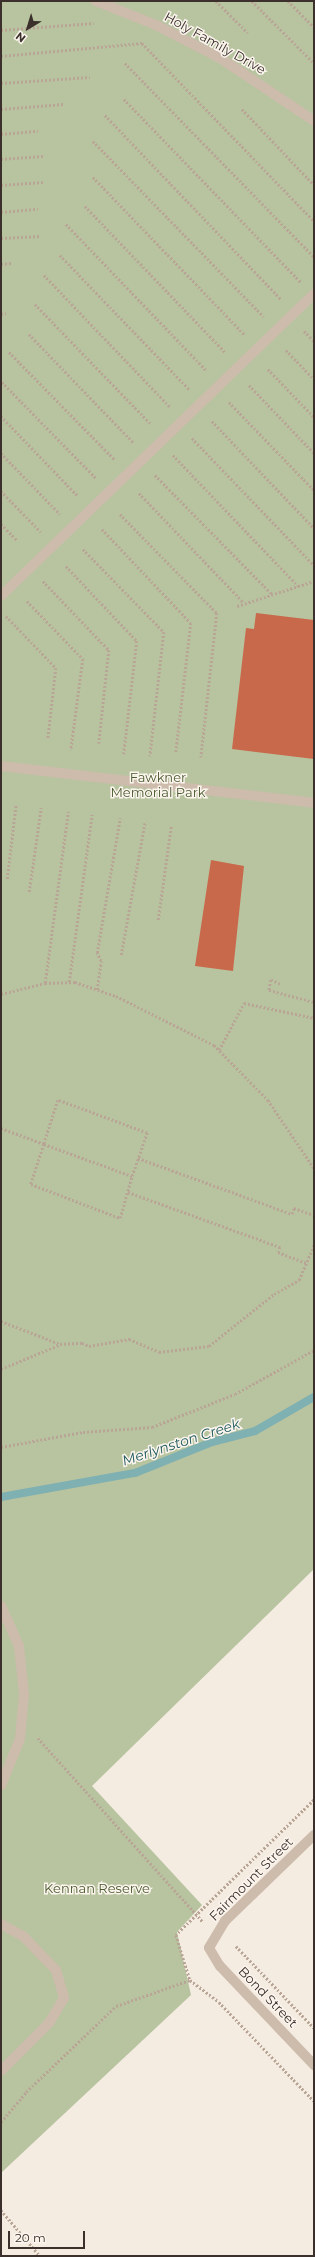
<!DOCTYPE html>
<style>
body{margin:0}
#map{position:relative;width:315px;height:2257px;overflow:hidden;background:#f4ebe1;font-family:Montserrat,sans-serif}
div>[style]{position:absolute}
.green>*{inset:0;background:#b8c4a0}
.stream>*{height:8px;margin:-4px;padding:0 4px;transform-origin:4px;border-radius:4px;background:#7fb0b2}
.building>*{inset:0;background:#c8694b}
.path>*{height:2.5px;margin-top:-1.25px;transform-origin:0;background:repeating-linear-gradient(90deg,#b9a596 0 2px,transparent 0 4px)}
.lane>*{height:10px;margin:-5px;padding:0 5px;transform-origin:5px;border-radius:5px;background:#cdbbac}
.street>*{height:10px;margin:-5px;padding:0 5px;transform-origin:5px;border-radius:5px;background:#cdbbac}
span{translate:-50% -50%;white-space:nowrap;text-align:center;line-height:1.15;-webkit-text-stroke:3px #fbf5ee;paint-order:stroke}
.street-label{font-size:13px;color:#3b302b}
.park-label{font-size:13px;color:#4a5a2e}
.water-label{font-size:14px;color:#1f5a5e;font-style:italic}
.frame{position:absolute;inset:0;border:2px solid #3b302b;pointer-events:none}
.north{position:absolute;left:8px;top:8px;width:40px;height:40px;-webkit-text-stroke:3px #fbf5ee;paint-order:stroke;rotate:218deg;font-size:11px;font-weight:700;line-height:16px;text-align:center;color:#3b302b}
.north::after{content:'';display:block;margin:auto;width:14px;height:18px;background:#3b302b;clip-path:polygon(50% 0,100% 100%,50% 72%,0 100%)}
.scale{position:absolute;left:8px;top:2231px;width:77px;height:18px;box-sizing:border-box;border:2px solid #3b302b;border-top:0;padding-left:5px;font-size:12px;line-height:14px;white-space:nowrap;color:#3b302b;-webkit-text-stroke:3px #fbf5ee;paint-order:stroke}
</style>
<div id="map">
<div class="green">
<i style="clip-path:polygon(1px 1px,314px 1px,314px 1569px,92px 1786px,202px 1905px,177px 1932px,191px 1995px,1px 2173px)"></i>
</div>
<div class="stream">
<i style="left:1px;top:1497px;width:136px;rotate:-10.2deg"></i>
<i style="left:135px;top:1473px;width:83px;rotate:-21.9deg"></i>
<i style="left:212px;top:1442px;width:44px;rotate:-14.3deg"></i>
<i style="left:255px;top:1431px;width:68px;rotate:-30deg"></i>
</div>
<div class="building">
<i style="clip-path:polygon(256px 613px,314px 620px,314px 759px,232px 749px,246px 628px,254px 629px)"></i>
<i style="clip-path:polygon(211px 860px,244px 866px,233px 971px,195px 966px)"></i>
</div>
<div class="path">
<i style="left:216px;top:1px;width:45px;rotate:45deg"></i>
<i style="left:252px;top:1px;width:88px;rotate:45deg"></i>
<i style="left:288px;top:1px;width:37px;rotate:45deg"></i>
<i style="left:1px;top:30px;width:93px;rotate:-4.3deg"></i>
<i style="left:1px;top:56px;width:142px;rotate:-5.3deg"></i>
<i style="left:142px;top:43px;width:248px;rotate:46deg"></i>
<i style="left:125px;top:63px;width:271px;rotate:45.7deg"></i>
<i style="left:1px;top:83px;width:89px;rotate:-3.9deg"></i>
<i style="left:124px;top:99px;width:255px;rotate:46deg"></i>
<i style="left:1px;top:109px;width:63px;rotate:-4.5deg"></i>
<i style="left:242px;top:109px;width:105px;rotate:46.5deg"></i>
<i style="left:105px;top:115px;width:256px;rotate:46.3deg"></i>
<i style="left:1px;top:134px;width:37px;rotate:-5deg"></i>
<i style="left:93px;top:141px;width:245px;rotate:45.8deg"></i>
<i style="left:1px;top:159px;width:42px;rotate:-4.1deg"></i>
<i style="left:93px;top:177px;width:219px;rotate:46.1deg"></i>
<i style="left:1px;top:185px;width:42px;rotate:-4.1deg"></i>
<i style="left:85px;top:206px;width:204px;rotate:46.2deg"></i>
<i style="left:1px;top:212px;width:37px;rotate:-5deg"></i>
<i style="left:66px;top:224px;width:204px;rotate:46.2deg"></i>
<i style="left:1px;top:238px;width:40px;rotate:-2.9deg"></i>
<i style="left:60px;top:255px;width:187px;rotate:46.1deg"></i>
<i style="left:1px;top:264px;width:11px;rotate:-5deg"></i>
<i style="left:44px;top:275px;width:182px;rotate:46.3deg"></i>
<i style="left:1px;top:289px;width:1px"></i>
<i style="left:35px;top:304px;width:168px;rotate:46deg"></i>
<i style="left:1px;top:314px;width:5px;rotate:-11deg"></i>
<i style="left:304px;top:331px;width:14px;rotate:45deg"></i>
<i style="left:29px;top:334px;width:151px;rotate:46.1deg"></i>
<i style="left:286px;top:350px;width:40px;rotate:46deg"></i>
<i style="left:9px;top:352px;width:151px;rotate:45.5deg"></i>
<i style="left:268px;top:369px;width:66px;rotate:46.2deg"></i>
<i style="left:2px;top:382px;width:136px;rotate:45.6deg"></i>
<i style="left:249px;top:385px;width:94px;rotate:46.3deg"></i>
<i style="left:229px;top:402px;width:122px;rotate:46deg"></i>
<i style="left:1px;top:416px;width:111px;rotate:46.1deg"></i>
<i style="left:212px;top:421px;width:148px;rotate:46.4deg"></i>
<i style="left:192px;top:438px;width:176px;rotate:46.2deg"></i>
<i style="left:1px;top:453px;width:85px;rotate:46deg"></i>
<i style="left:173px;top:455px;width:181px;rotate:46.3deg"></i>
<i style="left:155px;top:475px;width:167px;rotate:45.5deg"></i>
<i style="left:1px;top:491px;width:57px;rotate:45.7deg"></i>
<i style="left:139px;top:493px;width:152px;rotate:46.3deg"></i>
<i style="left:120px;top:514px;width:139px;rotate:45.6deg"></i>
<i style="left:217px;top:613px;width:145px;rotate:96.3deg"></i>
<i style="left:1px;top:524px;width:24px;rotate:45deg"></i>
<i style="left:102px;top:529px;width:129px;rotate:46.6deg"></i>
<i style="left:191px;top:623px;width:131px;rotate:96.6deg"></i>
<i style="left:83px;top:549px;width:116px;rotate:45.7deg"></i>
<i style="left:164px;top:632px;width:125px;rotate:96.4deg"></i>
<i style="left:66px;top:566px;width:103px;rotate:46.6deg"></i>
<i style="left:137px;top:641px;width:114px;rotate:96.6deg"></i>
<i style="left:43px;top:581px;width:95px;rotate:46.3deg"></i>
<i style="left:109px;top:650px;width:94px;rotate:96.1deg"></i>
<i style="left:27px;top:601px;width:81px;rotate:46deg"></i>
<i style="left:83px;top:659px;width:92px;rotate:97.5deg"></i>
<i style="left:237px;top:606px;width:81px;rotate:-18deg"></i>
<i style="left:6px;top:616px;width:72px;rotate:46.1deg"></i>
<i style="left:56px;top:668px;width:71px;rotate:96.4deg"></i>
<i style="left:7px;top:879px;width:76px;rotate:-83.2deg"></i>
<i style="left:29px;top:892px;width:85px;rotate:-81.9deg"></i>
<i style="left:158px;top:920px;width:95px;rotate:-82.1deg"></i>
<i style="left:121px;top:955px;width:136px;rotate:-79.8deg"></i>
<i style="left:69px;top:982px;width:169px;rotate:-82.2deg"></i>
<i style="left:45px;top:983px;width:173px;rotate:-82.3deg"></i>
<i style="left:280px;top:984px;width:10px;rotate:-156deg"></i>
<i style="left:271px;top:980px;width:10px;rotate:101deg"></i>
<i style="left:269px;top:990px;width:47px;rotate:14.9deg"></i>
<i style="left:97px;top:990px;width:29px;rotate:-82deg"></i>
<i style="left:101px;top:961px;width:9px;rotate:-117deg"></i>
<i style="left:97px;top:953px;width:137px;rotate:-80.3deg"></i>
<i style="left:1px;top:994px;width:45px;rotate:-14deg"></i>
<i style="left:45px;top:983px;width:30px;rotate:-2deg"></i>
<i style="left:75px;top:982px;width:43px;rotate:18.9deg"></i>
<i style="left:116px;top:996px;width:110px;rotate:26.6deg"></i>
<i style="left:214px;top:1045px;width:77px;rotate:45.5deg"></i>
<i style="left:268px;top:1100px;width:82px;rotate:55.9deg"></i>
<i style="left:219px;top:1050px;width:53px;rotate:-62deg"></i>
<i style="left:244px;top:1003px;width:72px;rotate:12.1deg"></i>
<i style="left:1px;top:1128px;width:46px;rotate:20.4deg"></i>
<i style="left:44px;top:1144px;width:94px;rotate:20deg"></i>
<i style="left:132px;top:1176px;width:46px;rotate:-70.8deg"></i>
<i style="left:147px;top:1133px;width:95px;rotate:-159.7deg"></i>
<i style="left:58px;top:1100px;width:46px;rotate:107.7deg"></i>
<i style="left:44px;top:1144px;width:42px;rotate:108deg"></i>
<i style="left:31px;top:1184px;width:95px;rotate:20.9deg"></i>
<i style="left:120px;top:1218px;width:44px;rotate:-74.1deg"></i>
<i style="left:138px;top:1158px;width:164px;rotate:20deg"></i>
<i style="left:292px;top:1214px;width:6px;rotate:-72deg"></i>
<i style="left:294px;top:1208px;width:21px;rotate:19deg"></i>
<i style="left:128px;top:1192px;width:162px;rotate:19.9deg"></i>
<i style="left:280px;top:1247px;width:5px;rotate:112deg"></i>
<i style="left:278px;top:1252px;width:31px;rotate:21deg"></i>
<i style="left:1px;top:1321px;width:63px;rotate:21.3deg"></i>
<i style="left:60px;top:1344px;width:22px;rotate:-3deg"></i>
<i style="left:82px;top:1343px;width:8px;rotate:23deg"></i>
<i style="left:89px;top:1346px;width:41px;rotate:-9.9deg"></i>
<i style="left:129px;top:1339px;width:33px;rotate:23deg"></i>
<i style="left:159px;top:1352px;width:50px;rotate:-6.8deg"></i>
<i style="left:209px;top:1346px;width:83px;rotate:-38.7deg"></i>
<i style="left:274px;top:1294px;width:29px;rotate:-29deg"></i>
<i style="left:299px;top:1280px;width:39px;rotate:-67deg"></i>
<i style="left:1px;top:1369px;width:63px;rotate:-22.5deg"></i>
<i style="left:1px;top:1447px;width:83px;rotate:-10.4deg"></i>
<i style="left:83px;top:1432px;width:69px;rotate:-4.1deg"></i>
<i style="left:152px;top:1427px;width:89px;rotate:-21.7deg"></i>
<i style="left:235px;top:1394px;width:90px;rotate:-29.1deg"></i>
<i style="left:38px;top:1738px;width:247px;rotate:48.1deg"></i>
<i style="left:314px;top:1800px;width:193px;rotate:135.6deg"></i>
<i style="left:176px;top:1935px;width:47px;rotate:72.7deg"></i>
<i style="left:190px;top:1980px;width:36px;rotate:37deg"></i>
<i style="left:219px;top:2002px;width:137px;rotate:46.2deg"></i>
<i style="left:236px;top:1946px;width:113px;rotate:46.4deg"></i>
<i style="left:1px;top:2122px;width:39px;rotate:-50deg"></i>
<i style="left:26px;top:2092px;width:124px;rotate:-43.7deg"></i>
<i style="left:116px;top:2006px;width:78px;rotate:-19.4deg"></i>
<i style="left:1px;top:2210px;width:60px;rotate:49.7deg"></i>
</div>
<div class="lane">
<i style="left:96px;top:1px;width:65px;rotate:21.8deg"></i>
<i style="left:156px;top:25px;width:72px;rotate:27.3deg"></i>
<i style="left:220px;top:58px;width:113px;rotate:33.8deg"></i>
<i style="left:1px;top:596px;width:435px;rotate:-44deg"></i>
<i style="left:1px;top:766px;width:315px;rotate:6.7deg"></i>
<i style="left:1px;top:1606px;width:44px;rotate:65.8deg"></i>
<i style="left:19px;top:1646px;width:48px;rotate:84.1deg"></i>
<i style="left:24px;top:1694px;width:45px;rotate:95.1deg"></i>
<i style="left:20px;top:1739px;width:50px;rotate:112.4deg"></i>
<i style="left:1px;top:1924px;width:25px;rotate:29deg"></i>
<i style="left:23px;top:1936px;width:47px;rotate:45.9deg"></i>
<i style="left:56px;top:1970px;width:29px;rotate:74deg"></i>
<i style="left:64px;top:1998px;width:29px;rotate:121deg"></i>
<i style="left:49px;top:2023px;width:68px;rotate:135deg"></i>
</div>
<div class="street">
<i style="left:314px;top:1835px;width:124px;rotate:136deg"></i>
<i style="left:225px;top:1921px;width:31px;rotate:121deg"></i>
<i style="left:209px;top:1948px;width:21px;rotate:59deg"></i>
<i style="left:220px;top:1966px;width:137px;rotate:46.5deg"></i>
</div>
<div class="street-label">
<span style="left:215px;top:43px;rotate:29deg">Holy Family Drive</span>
<span style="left:251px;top:1879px;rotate:-45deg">Fairmount Street</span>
<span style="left:268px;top:1997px;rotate:46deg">Bond Street</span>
</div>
<div class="park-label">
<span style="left:158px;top:785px">Fawkner<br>Memorial Park</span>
<span style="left:97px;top:1888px">Kennan Reserve</span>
</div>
<div class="water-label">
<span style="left:181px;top:1442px;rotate:-18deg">Merlynston Creek</span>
</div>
<div class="frame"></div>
<div class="north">N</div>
<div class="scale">20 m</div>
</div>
